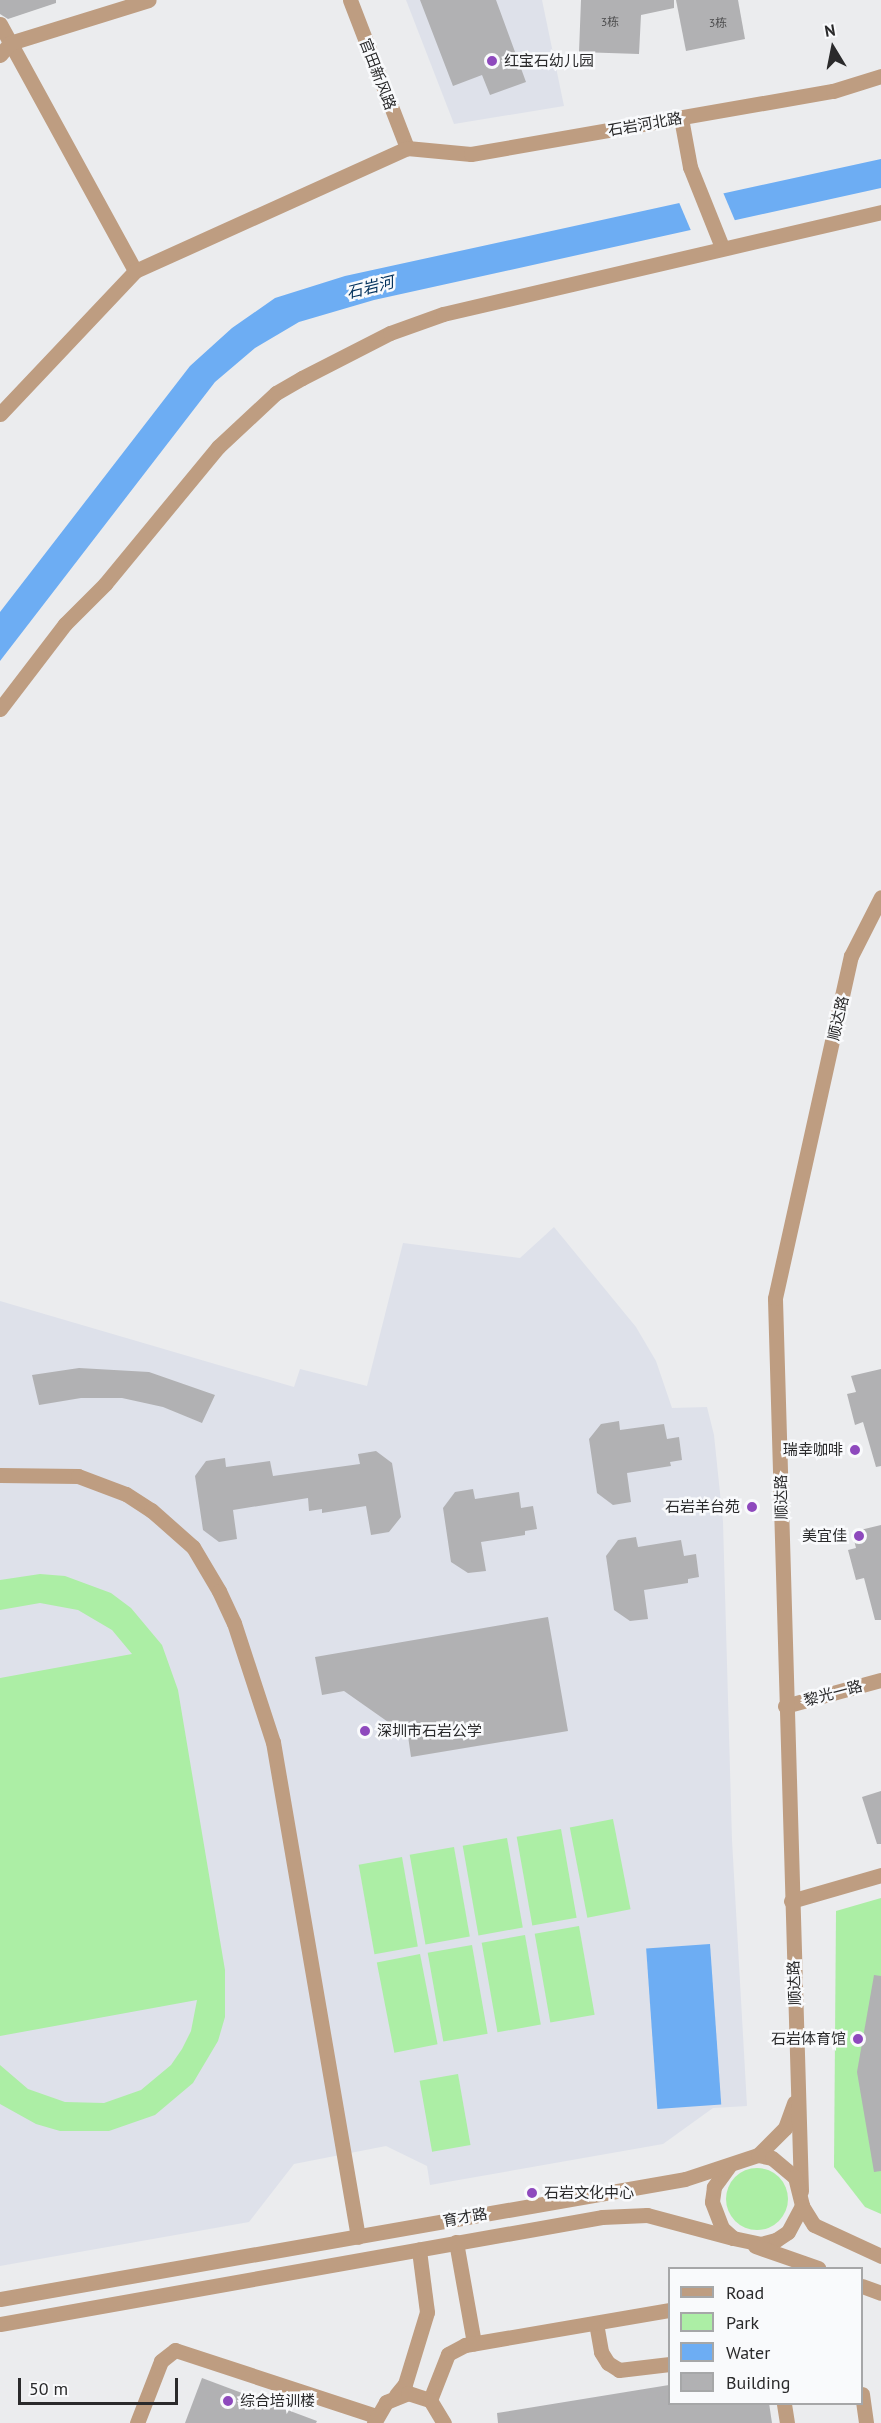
<!DOCTYPE html>
<meta charset="utf-8">
<style>
body{margin:0}
#map{position:relative;width:881px;height:2423px;overflow:hidden;background:#ebecee;font-family:"PT Sans","Noto Sans SC",sans-serif}
div>[style]{position:absolute}
.built>*{inset:0;background:#dee1ea}
.green>*{inset:0;background:#aceea5;transform-origin:0 0}
.round{border-radius:50%}
.water>*{inset:0;background:#6dadf3;transform-origin:0 0}
.pier>*{inset:0;background:#ebecee}
.building>*{inset:0;background:#b1b1b3}
.minor>*{height:15px;margin:-7.5px;padding:0 7.5px;transform-origin:7.5px;border-radius:7.5px;background:#be9d81}
.dots>*{width:16px;height:16px;translate:-50% -50%;box-sizing:border-box;border:3px solid #f9fafc;border-radius:50%}
span{translate:-50% -50%;white-space:nowrap;text-align:center;line-height:1.15;-webkit-text-stroke:5px #f9fafc;paint-order:stroke}
.number-label{font-size:12px;color:#4c4c4d}
.number-label span{-webkit-text-stroke-width:0}
.poi-label{font-size:15px;color:#2a2a2b}
.left{translate:0 -50%;text-align:left}
.right{translate:-100% -50%;text-align:right}
.street-label{font-size:15px;color:#2a2a2b}
.water-label{font-size:16px;color:#02315c;font-style:italic}
.legend{position:absolute;left:668px;top:2267px;width:195px;height:138px;box-sizing:border-box;background:#f9fafc;border:2px solid #a6a7a8;margin:0;padding:8px 10px;list-style:none;font-size:18px;color:#2a2a2b}
.legend li{display:flex;align-items:center;gap:12px;height:30px}
.legend b{width:30px;border:2px solid #a6a7a8}
.north{position:absolute;left:803px;top:18px;width:60px;height:60px;-webkit-text-stroke:4px #f9fafc;paint-order:stroke;rotate:350deg;font-size:16px;font-weight:700;line-height:24px;text-align:center;color:#2a2a2b}
.north::after{content:'';display:block;margin:auto;width:21px;height:27px;background:#2a2a2b;clip-path:polygon(50% 0,100% 100%,50% 72%,0 100%)}
.scale{position:absolute;left:18px;top:2378px;width:160px;height:27px;box-sizing:border-box;border:3px solid #2a2a2b;border-top:0;padding-left:8px;font-size:18px;line-height:21px;white-space:nowrap;color:#2a2a2b;-webkit-text-stroke:4px #f9fafc;paint-order:stroke}
</style>
<div id="map">
<div class="built">
<i style="clip-path:polygon(406px 0,542px 0,564px 106px,454px 124px)"></i>
<i style="clip-path:polygon(554px 1227px,636px 1327px,656px 1361px,672px 1408px,707px 1407px,714px 1435px,723px 1522px,732px 1840px,747px 2106px,713px 2108px,663px 2144px,430px 2185px,427px 2166px,386px 2146px,294px 2164px,249px 2222px,0 2266px,0 1301px,294px 1387px,300px 1369px,367px 1386px,403px 1243px,520px 1258px)"></i>
</div>
<div class="green">
<i style="clip-path:polygon(40px 1574px,65px 1576px,111px 1593px,131px 1608px,162px 1645px,178px 1690px,225px 1970px,225px 2017px,218px 2041px,193px 2083px,155px 2115px,109px 2131px,60px 2131px,36px 2124px,0 2104px,0 2065px,28px 2089px,65px 2102px,104px 2103px,141px 2090px,171px 2065px,182px 2049px,191px 2031px,197px 2000px,0 2036px,0 1678px,132px 1654px,112px 1630px,78px 1610px,40px 1603px,0 1610px,0 1580px)"></i>
<i style="left:613px;top:1819px;width:92px;height:44px;rotate:79deg"></i>
<i style="left:561px;top:1829px;width:90px;height:45px;rotate:80deg"></i>
<i style="left:507px;top:1838px;width:91px;height:45px;rotate:80deg"></i>
<i style="left:454px;top:1847px;width:91px;height:45px;rotate:80deg"></i>
<i style="left:402px;top:1857px;width:91px;height:44px;rotate:80deg"></i>
<i style="clip-path:polygon(881px 1898px,881px 2214px,865px 2207px,834px 2167px,836px 1911px)"></i>
<i style="left:579px;top:1926px;width:90px;height:45px;rotate:80deg"></i>
<i style="left:525px;top:1935px;width:91px;height:44px;rotate:80deg"></i>
<i style="left:472px;top:1945px;width:90px;height:45px;rotate:80deg"></i>
<i style="left:420px;top:1954px;width:92px;height:44px;rotate:79deg"></i>
<i style="left:458px;top:2074px;width:72px;height:39px;rotate:80deg"></i>
<i class="round" style="left:726px;top:2168px;width:62px;height:62px"></i>
</div>
<div class="water">
<i style="clip-path:polygon(881px 159px,881px 188px,374px 300px,299px 322px,255px 348px,215px 382px,0 661px,0 612px,190px 366px,232px 328px,275px 298px,345px 276px)"></i>
<i style="left:710px;top:1944px;width:161px;height:64px;rotate:86deg"></i>
</div>
<div class="pier">
<i style="clip-path:polygon(722px 190px,736px 223px,692px 233px,678px 200px)"></i>
</div>
<div class="building">
<i style="clip-path:polygon(0 0,56px 0,56px 3px,8px 19px,0 14px)"></i>
<i style="clip-path:polygon(420px 0,496px 0,526px 82px,490px 95px,482px 75px,453px 86px)"></i>
<i style="clip-path:polygon(581px 0,674px 0,674px 8px,641px 15px,639px 54px,579px 52px)"></i>
<i style="clip-path:polygon(676px 0,738px 0,745px 39px,686px 51px)"></i>
<i style="clip-path:polygon(79px 1368px,149px 1372px,215px 1395px,202px 1423px,163px 1407px,122px 1398px,81px 1398px,39px 1405px,32px 1375px)"></i>
<i style="clip-path:polygon(881px 1369px,881px 1466px,876px 1467px,863px 1422px,855px 1425px,847px 1394px,856px 1392px,851px 1376px)"></i>
<i style="clip-path:polygon(619px 1421px,620px 1430px,664px 1424px,667px 1439px,679px 1437px,682px 1460px,670px 1462px,671px 1466px,627px 1473px,631px 1502px,613px 1505px,597px 1493px,589px 1439px,601px 1424px)"></i>
<i style="clip-path:polygon(376px 1451px,392px 1463px,401px 1517px,389px 1532px,371px 1535px,366px 1506px,322px 1513px,322px 1509px,309px 1511px,308px 1498px,233px 1510px,237px 1539px,219px 1542px,203px 1530px,195px 1476px,206px 1461px,225px 1458px,226px 1467px,270px 1461px,273px 1476px,360px 1464px,358px 1454px)"></i>
<i style="clip-path:polygon(473px 1489px,475px 1499px,519px 1492px,521px 1508px,533px 1506px,537px 1529px,525px 1531px,525px 1535px,481px 1542px,486px 1571px,468px 1573px,451px 1562px,443px 1508px,455px 1492px)"></i>
<i style="clip-path:polygon(881px 1525px,881px 1620px,875px 1620px,864px 1578px,856px 1580px,848px 1550px,856px 1548px,852px 1532px)"></i>
<i style="clip-path:polygon(636px 1537px,638px 1547px,681px 1540px,684px 1556px,696px 1554px,699px 1577px,688px 1579px,688px 1583px,644px 1590px,648px 1619px,630px 1621px,614px 1610px,606px 1556px,618px 1540px)"></i>
<i style="clip-path:polygon(548px 1617px,568px 1731px,411px 1757px,408px 1736px,344px 1691px,322px 1695px,315px 1657px)"></i>
<i style="clip-path:polygon(881px 1791px,881px 1844px,877px 1844px,862px 1797px)"></i>
<i style="clip-path:polygon(874px 1975px,881px 1976px,881px 2171px,874px 2172px,857px 2072px)"></i>
<i style="clip-path:polygon(202px 2378px,317px 2421px,316px 2423px,185px 2423px)"></i>
<i style="clip-path:polygon(669px 2385px,669px 2403px,769px 2403px,772px 2423px,498px 2423px,497px 2413px)"></i>
</div>
<div class="minor">
<i style="left:350px;top:0;width:159px;rotate:68.9deg"></i>
<i style="left:0;top:24px;width:281px;rotate:61.3deg"></i>
<i style="left:0;top:55px;width:16px;rotate:-50deg"></i>
<i style="left:10px;top:43px;width:145px;rotate:-17.2deg"></i>
<i style="left:681px;top:118px;width:50px;rotate:79.6deg"></i>
<i style="left:690px;top:167px;width:86px;rotate:68.2deg"></i>
<i style="left:407px;top:148px;width:64px;rotate:5.4deg"></i>
<i style="left:471px;top:154px;width:367px;rotate:-9.9deg"></i>
<i style="left:833px;top:91px;width:50px;rotate:-17.4deg"></i>
<i style="left:0;top:414px;width:197px;rotate:-46.6deg"></i>
<i style="left:135px;top:271px;width:299px;rotate:-24.3deg"></i>
<i style="left:0;top:709px;width:107px;rotate:-52.6deg"></i>
<i style="left:65px;top:624px;width:57px;rotate:-45deg"></i>
<i style="left:105px;top:584px;width:178px;rotate:-50.5deg"></i>
<i style="left:218px;top:447px;width:79px;rotate:-43deg"></i>
<i style="left:276px;top:393px;width:30px;rotate:-30deg"></i>
<i style="left:302px;top:378px;width:99px;rotate:-27.1deg"></i>
<i style="left:390px;top:333px;width:56px;rotate:-19.7deg"></i>
<i style="left:443px;top:314px;width:450px;rotate:-13.1deg"></i>
<i style="left:0;top:1475px;width:78px;rotate:0.7deg"></i>
<i style="left:78px;top:1476px;width:51px;rotate:20.6deg"></i>
<i style="left:126px;top:1494px;width:30px;rotate:33deg"></i>
<i style="left:151px;top:1510px;width:56px;rotate:41.4deg"></i>
<i style="left:193px;top:1547px;width:51px;rotate:59.4deg"></i>
<i style="left:219px;top:1591px;width:35px;rotate:65deg"></i>
<i style="left:234px;top:1623px;width:125px;rotate:71.9deg"></i>
<i style="left:273px;top:1742px;width:502px;rotate:80.26deg"></i>
<i style="left:785px;top:1706px;width:99px;rotate:-15.2deg"></i>
<i style="left:791px;top:1901px;width:94px;rotate:-16.1deg"></i>
<i style="left:758px;top:2155px;width:38px;rotate:-45deg"></i>
<i style="left:785px;top:2128px;width:27px;rotate:-70deg"></i>
<i style="left:729px;top:2166px;width:26px;rotate:126deg"></i>
<i style="left:714px;top:2187px;width:15px;rotate:98deg"></i>
<i style="left:712px;top:2202px;width:28px;rotate:69deg"></i>
<i style="left:722px;top:2228px;width:15px;rotate:42deg"></i>
<i style="left:733px;top:2238px;width:29px;rotate:12deg"></i>
<i style="left:761px;top:2244px;width:16px;rotate:-15deg"></i>
<i style="left:776px;top:2240px;width:14px;rotate:-34deg"></i>
<i style="left:788px;top:2232px;width:30px;rotate:-62deg"></i>
<i style="left:801px;top:2191px;width:893px;rotate:-91.67deg"></i>
<i style="left:775px;top:1298px;width:350px;rotate:-77.5deg"></i>
<i style="left:851px;top:956px;width:66px;rotate:-63deg"></i>
<i style="left:456px;top:2242px;width:103px;rotate:79.9deg"></i>
<i style="left:755px;top:2246px;width:67px;rotate:19.2deg"></i>
<i style="left:862px;top:2286px;width:20px;rotate:20deg"></i>
<i style="left:0;top:2299px;width:695px;rotate:-9.94deg"></i>
<i style="left:685px;top:2179px;width:77px;rotate:-18.2deg"></i>
<i style="left:758px;top:2155px;width:14px;rotate:12deg"></i>
<i style="left:772px;top:2158px;width:30px;rotate:40deg"></i>
<i style="left:795px;top:2177px;width:30px;rotate:76deg"></i>
<i style="left:802px;top:2206px;width:22px;rotate:58deg"></i>
<i style="left:814px;top:2225px;width:74px;rotate:24.8deg"></i>
<i style="left:596px;top:2323px;width:29px;rotate:80deg"></i>
<i style="left:601px;top:2352px;width:13px;rotate:58deg"></i>
<i style="left:608px;top:2363px;width:13px;rotate:32deg"></i>
<i style="left:619px;top:2370px;width:51px;rotate:-6.7deg"></i>
<i style="left:0;top:2324px;width:611px;rotate:-10.08deg"></i>
<i style="left:602px;top:2217px;width:45px;rotate:-2.5deg"></i>
<i style="left:647px;top:2215px;width:89px;rotate:15deg"></i>
<i style="left:862px;top:2394px;width:29px;rotate:82deg"></i>
<i style="left:396px;top:2395px;width:14px;rotate:-51deg"></i>
<i style="left:405px;top:2384px;width:75px;rotate:-73deg"></i>
<i style="left:427px;top:2312px;width:63px;rotate:-97.4deg"></i>
<i style="left:430px;top:2400px;width:49px;rotate:-68.6deg"></i>
<i style="left:448px;top:2354px;width:19px;rotate:-28deg"></i>
<i style="left:465px;top:2345px;width:208px;rotate:-9.7deg"></i>
<i style="left:784px;top:2404px;width:19px;rotate:81deg"></i>
<i style="left:137px;top:2423px;width:66px;rotate:-68.8deg"></i>
<i style="left:161px;top:2361px;width:18px;rotate:-38deg"></i>
<i style="left:175px;top:2350px;width:212px;rotate:18.2deg"></i>
<i style="left:374px;top:2423px;width:24px;rotate:-60deg"></i>
<i style="left:386px;top:2402px;width:24px;rotate:-22deg"></i>
<i style="left:408px;top:2393px;width:23px;rotate:18deg"></i>
<i style="left:430px;top:2400px;width:27px;rotate:59deg"></i>
</div>
<div class="dots">
<i style="left:492px;top:61px;background:#8e49bd"></i>
<i style="left:855px;top:1450px;background:#8e49bd"></i>
<i style="left:752px;top:1507px;background:#8e49bd"></i>
<i style="left:859px;top:1536px;background:#8e49bd"></i>
<i style="left:365px;top:1731px;background:#8e49bd"></i>
<i style="left:858px;top:2039px;background:#8e49bd"></i>
<i style="left:532px;top:2193px;background:#8e49bd"></i>
<i style="left:228px;top:2401px;background:#8e49bd"></i>
</div>
<div class="number-label">
<span style="left:610px;top:22px">3栋</span>
<span style="left:718px;top:23px">3栋</span>
</div>
<div class="poi-label">
<span class="left" style="left:504px;top:61px">红宝石幼儿园</span>
<span class="right" style="left:843px;top:1450px">瑞幸咖啡</span>
<span class="right" style="left:740px;top:1507px">石岩羊台苑</span>
<span class="right" style="left:847px;top:1536px">美宜佳</span>
<span class="left" style="left:377px;top:1731px">深圳市石岩公学</span>
<span class="right" style="left:846px;top:2039px">石岩体育馆</span>
<span class="left" style="left:544px;top:2193px">石岩文化中心</span>
<span class="left" style="left:240px;top:2401px">综合培训楼</span>
</div>
<div class="street-label">
<span style="left:378px;top:74px;rotate:69deg">官田新风路</span>
<span style="left:645px;top:124px;rotate:-10deg">石岩河北路</span>
<span style="left:838px;top:1018px;rotate:-77deg">顺达路</span>
<span style="left:781px;top:1497px;rotate:-91deg">顺达路</span>
<span style="left:833px;top:1693px;rotate:-15deg">黎光一路</span>
<span style="left:794px;top:1983px;rotate:-92deg">顺达路</span>
<span style="left:465px;top:2217px;rotate:-10deg">育才路</span>
</div>
<div class="water-label">
<span style="left:370px;top:287px;rotate:-14deg">石岩河</span>
</div>
<ul class="legend">
<li><b style="height:8px;background:#be9d81"></b>Road</li>
<li><b style="height:16px;background:#aceea5"></b>Park</li>
<li><b style="height:16px;background:#6dadf3"></b>Water</li>
<li><b style="height:16px;background:#b1b1b3"></b>Building</li>
</ul>
<div class="north">N</div>
<div class="scale">50 m</div>
</div>
